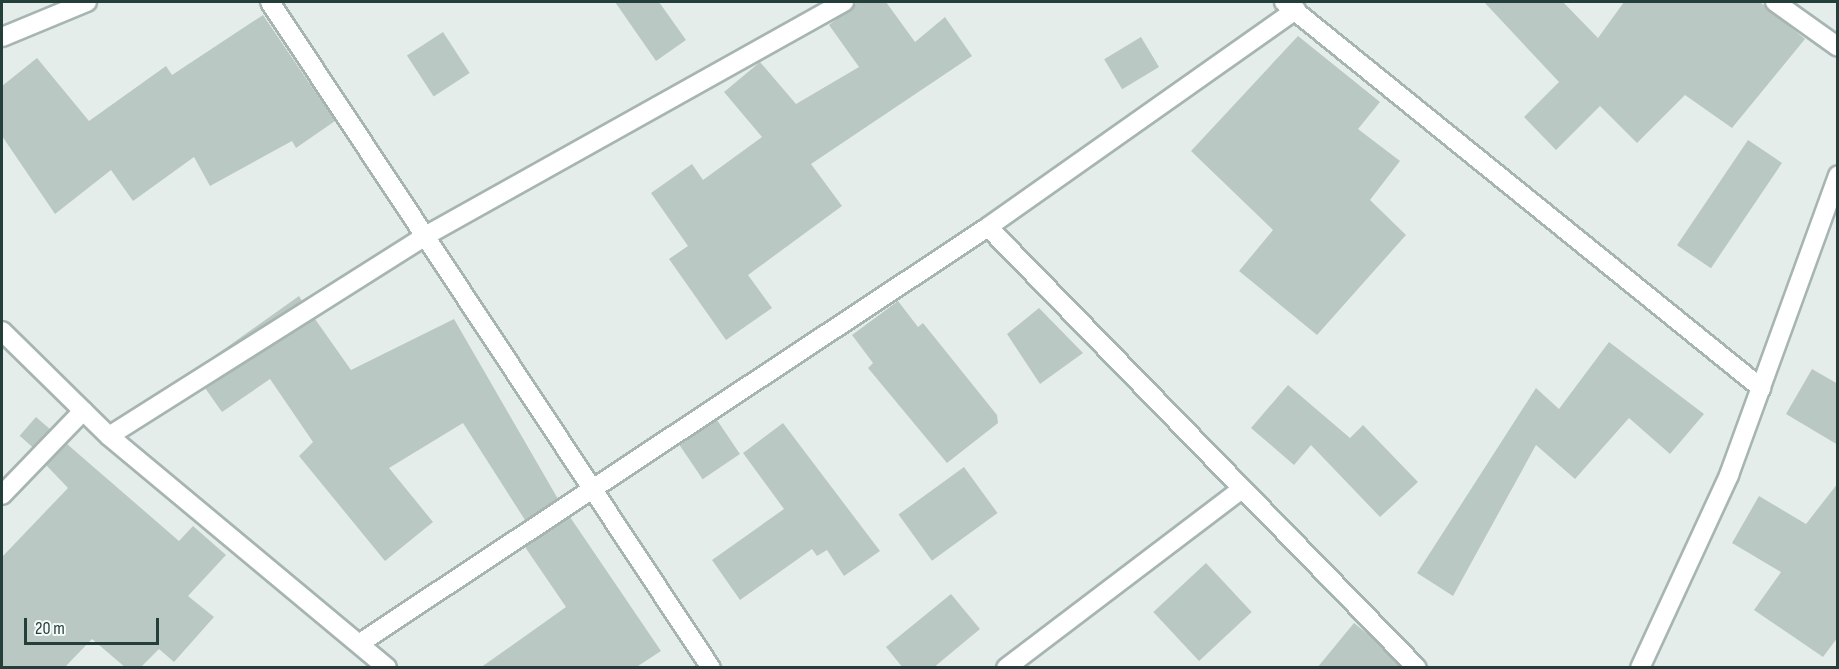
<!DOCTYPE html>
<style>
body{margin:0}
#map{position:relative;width:1839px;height:669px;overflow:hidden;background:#e5edea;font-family:"Sofia Sans Condensed",sans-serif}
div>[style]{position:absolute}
.building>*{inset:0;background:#bac8c4;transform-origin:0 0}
.roads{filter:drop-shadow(2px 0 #a7b5b2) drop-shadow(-2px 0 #a7b5b2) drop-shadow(0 2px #a7b5b2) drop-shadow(0 -2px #a7b5b2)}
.street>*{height:18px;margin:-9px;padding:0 9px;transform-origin:9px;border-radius:9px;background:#fff}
span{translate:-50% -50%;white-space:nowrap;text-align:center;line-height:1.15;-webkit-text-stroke:4.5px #f5faf8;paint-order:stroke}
.frame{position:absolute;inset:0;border:3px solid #243f3a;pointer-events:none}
.scale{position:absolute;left:24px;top:618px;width:135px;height:27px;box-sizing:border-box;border:3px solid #243f3a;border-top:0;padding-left:8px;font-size:18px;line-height:21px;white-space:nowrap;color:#243f3a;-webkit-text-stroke:4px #f5faf8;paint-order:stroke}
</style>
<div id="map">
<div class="building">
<i style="clip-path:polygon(615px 2px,659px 2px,686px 40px,656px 61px)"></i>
<i style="clip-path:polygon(858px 2px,886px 2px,915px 42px,945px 17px,972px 56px,811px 164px,842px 206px,748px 275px,772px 308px,726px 340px,669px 259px,688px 246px,651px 193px,692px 164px,703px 180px,762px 137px,724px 92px,760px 62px,796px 104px,859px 67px,829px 25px)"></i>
<i style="clip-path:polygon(1484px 2px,1563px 2px,1598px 38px,1624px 2px,1760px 2px,1805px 39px,1732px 128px,1685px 95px,1637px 143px,1600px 106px,1556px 150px,1524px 117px,1559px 82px)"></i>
<i style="clip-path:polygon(263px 15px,335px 121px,296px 148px,292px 141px,210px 186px,194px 157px,133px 201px,111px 170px,55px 214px,2px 136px,2px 86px,37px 58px,89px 121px,166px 66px,172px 75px)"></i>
<i style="left:443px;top:32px;width:49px;height:43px;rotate:57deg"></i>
<i style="clip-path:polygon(1298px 36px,1380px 102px,1358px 129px,1400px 161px,1370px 200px,1406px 235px,1317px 335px,1239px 271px,1273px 230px,1191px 151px)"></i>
<i style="left:1141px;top:37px;width:35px;height:43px;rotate:59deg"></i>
<i style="left:1748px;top:140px;width:41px;height:127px;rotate:34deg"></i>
<i style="clip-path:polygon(299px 296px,302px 301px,213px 357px)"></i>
<i style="clip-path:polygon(898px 301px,918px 327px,923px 323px,997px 415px,998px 423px,947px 463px,868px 368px,873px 363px,852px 335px)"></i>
<i style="clip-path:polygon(1039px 308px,1083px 353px,1040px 384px,1007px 334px)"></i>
<i style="clip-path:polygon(315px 319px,351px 370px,454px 319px,558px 499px,525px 520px,463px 423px,389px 468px,433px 522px,385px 561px,299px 456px,313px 442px,270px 379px,222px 412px,205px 388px)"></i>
<i style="clip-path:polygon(1609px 342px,1704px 414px,1670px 454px,1629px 418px,1575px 479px,1536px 445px,1453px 596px,1417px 573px,1536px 388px,1559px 409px)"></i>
<i style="clip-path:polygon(1812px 369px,1838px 384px,1838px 445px,1786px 414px)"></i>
<i style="clip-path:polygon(1288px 385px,1350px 438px,1363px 425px,1418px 482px,1380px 517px,1311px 445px,1294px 465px,1251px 428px)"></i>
<i style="left:36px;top:417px;width:18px;height:25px;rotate:41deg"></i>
<i style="left:717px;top:420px;width:41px;height:45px;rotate:56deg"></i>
<i style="clip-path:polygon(783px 423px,880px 551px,844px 576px,827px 550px,817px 556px,812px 549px,740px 600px,712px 560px,784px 509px,743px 453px)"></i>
<i style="clip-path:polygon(67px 444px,179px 541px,193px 526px,226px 555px,188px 596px,214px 617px,174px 662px,159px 649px,140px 668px,126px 668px,92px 639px,64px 668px,2px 668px,2px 557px,68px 488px,46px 465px)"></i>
<i style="left:964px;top:467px;width:57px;height:81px;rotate:54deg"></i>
<i style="clip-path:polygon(1838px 483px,1838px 637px,1823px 657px,1754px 610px,1781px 572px,1732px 543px,1759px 496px,1806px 524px)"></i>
<i style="clip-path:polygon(570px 517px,661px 651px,635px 668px,480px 668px,566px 607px,525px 547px)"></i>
<i style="left:1206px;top:563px;width:67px;height:72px;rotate:47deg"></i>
<i style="clip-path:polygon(951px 594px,980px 629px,933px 668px,903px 668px,886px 647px)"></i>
<i style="clip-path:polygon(1354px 623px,1374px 639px,1401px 668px,1317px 668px)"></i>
</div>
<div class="roads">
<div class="street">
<i style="left:270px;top:2px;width:799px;rotate:56.49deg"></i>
<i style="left:1284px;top:2px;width:614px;rotate:38.98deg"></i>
<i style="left:1775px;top:2px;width:77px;rotate:35.5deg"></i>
<i style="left:2px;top:37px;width:92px;rotate:-22.4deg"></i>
<i style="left:988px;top:227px;width:615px;rotate:45.79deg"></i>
<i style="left:2px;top:331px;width:150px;rotate:44.5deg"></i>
<i style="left:109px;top:436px;width:362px;rotate:39.8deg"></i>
<i style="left:109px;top:436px;width:376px;rotate:-32.3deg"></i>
<i style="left:427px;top:235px;width:478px;rotate:-29.2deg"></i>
<i style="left:2px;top:495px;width:117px;rotate:-46deg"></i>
<i style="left:360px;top:643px;width:753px;rotate:-33.52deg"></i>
<i style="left:988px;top:227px;width:377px;rotate:-35.2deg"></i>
<i style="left:1006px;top:668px;width:293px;rotate:-37.2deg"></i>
<i style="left:1640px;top:668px;width:213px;rotate:-65.2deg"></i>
<i style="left:1729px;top:475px;width:319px;rotate:-70deg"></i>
</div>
</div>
<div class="frame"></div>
<div class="scale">20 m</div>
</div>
